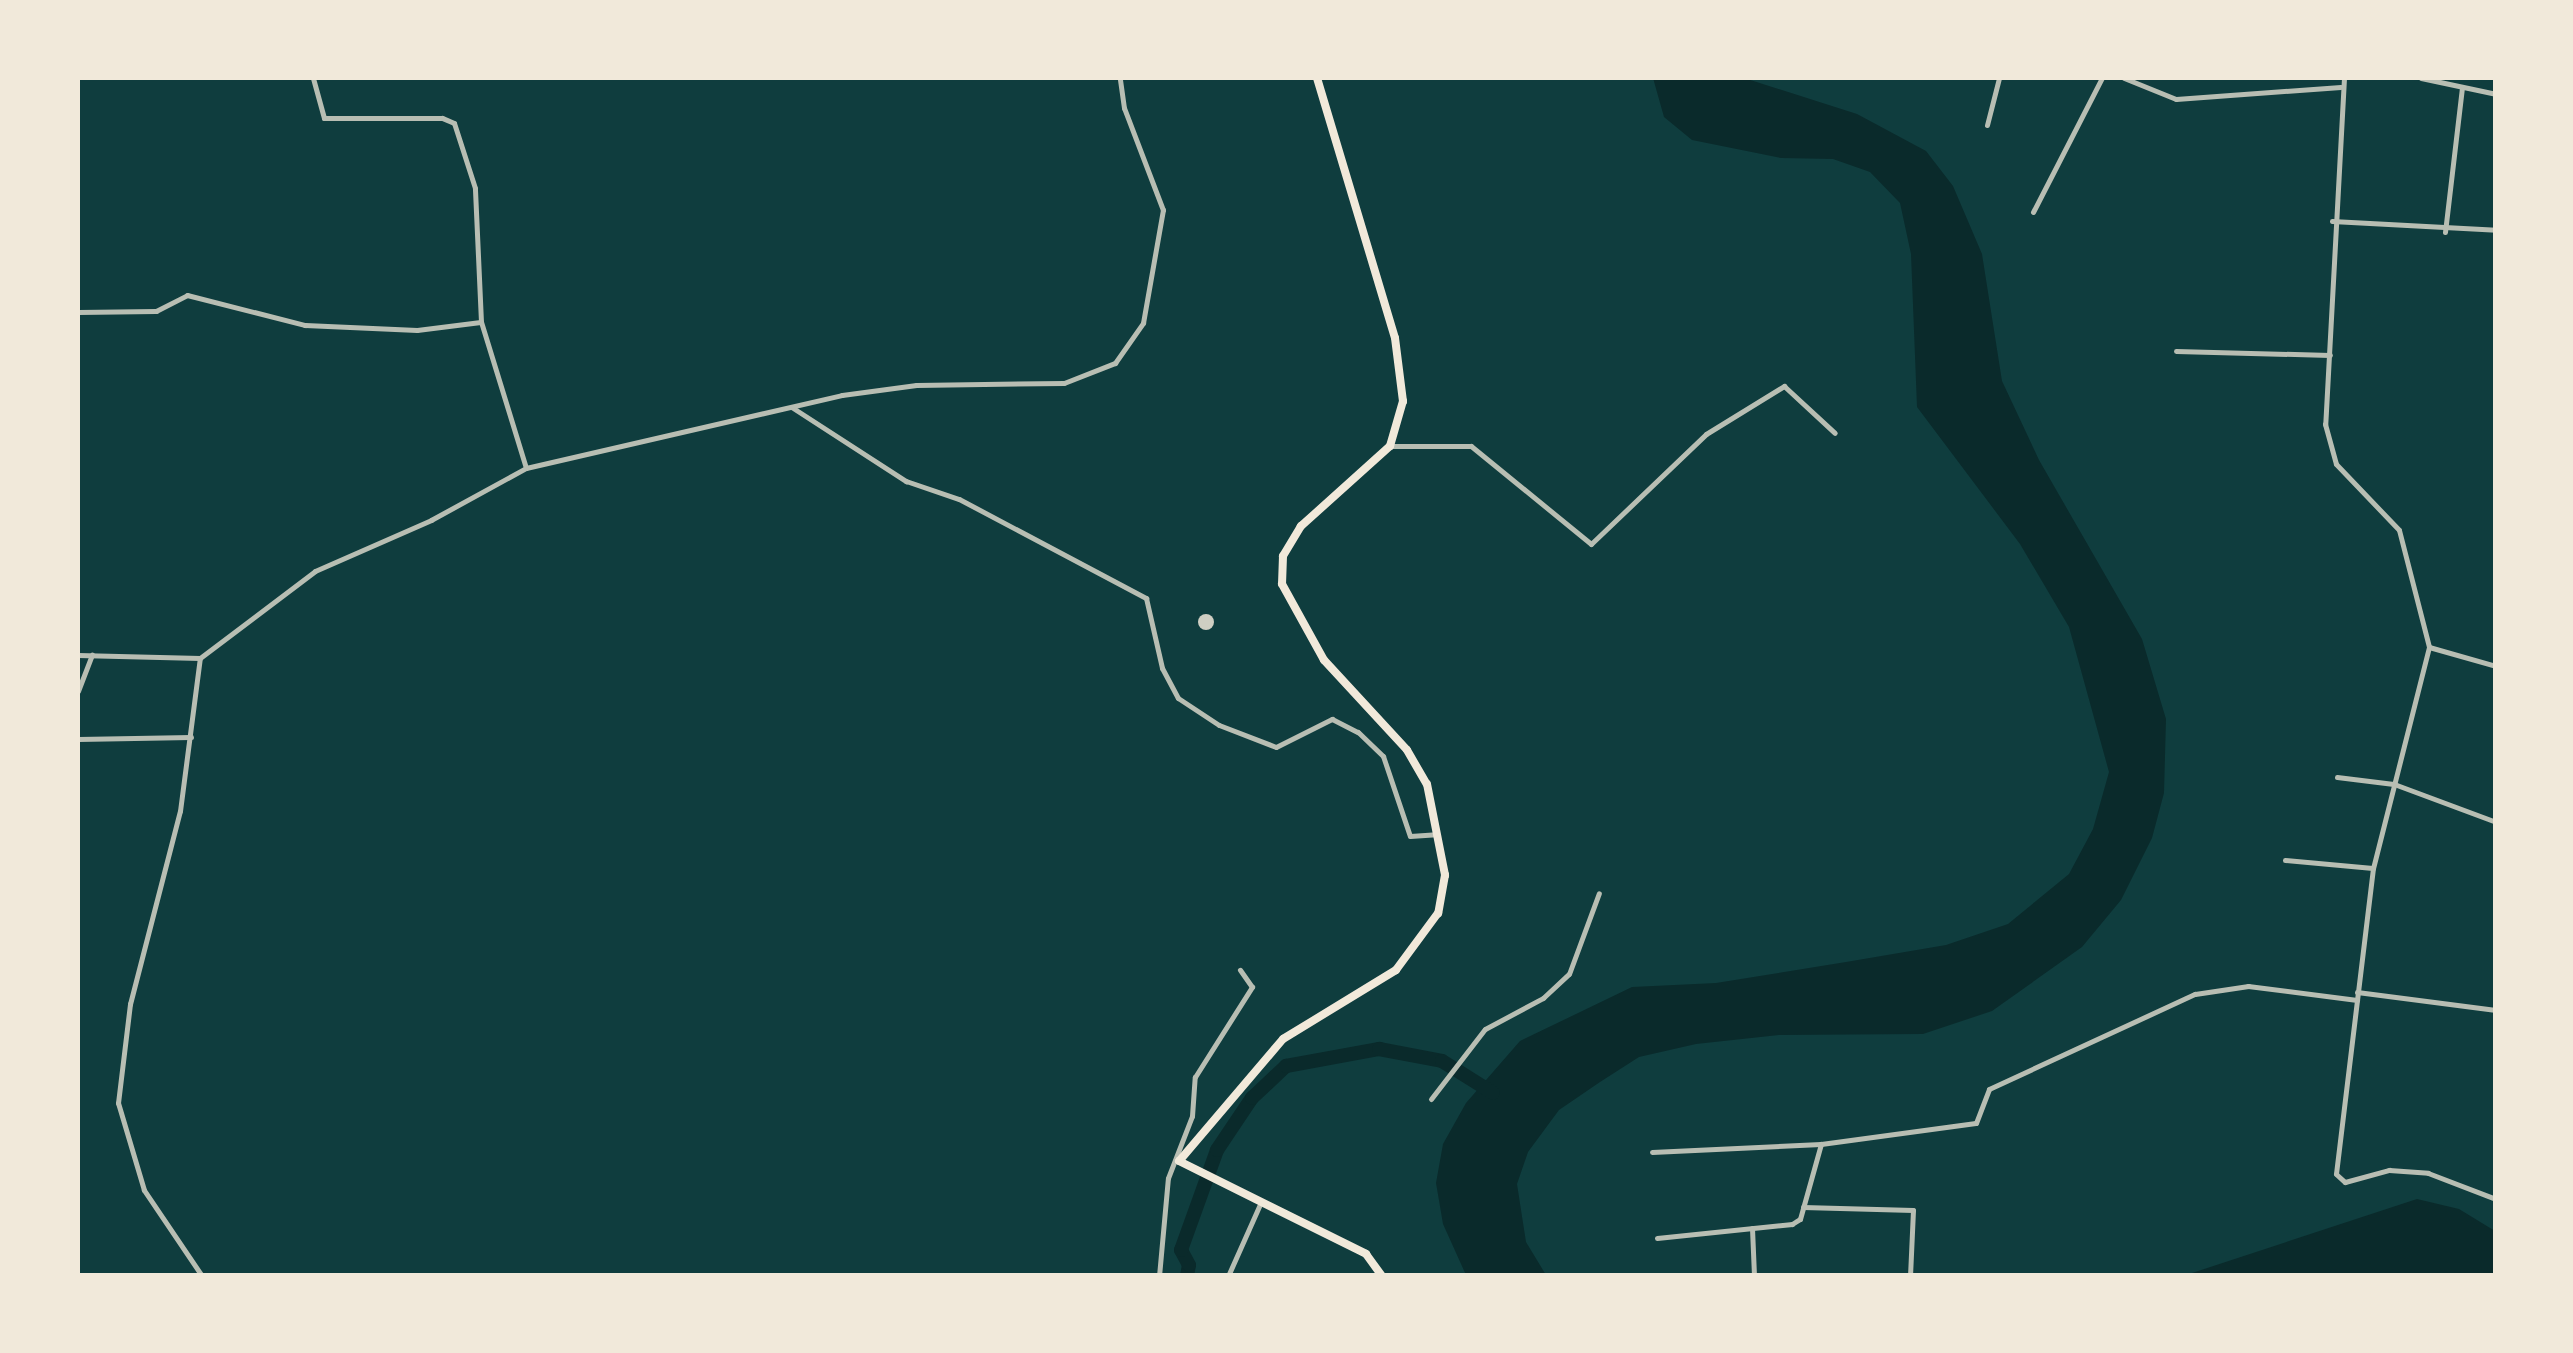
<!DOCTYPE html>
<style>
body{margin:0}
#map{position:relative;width:2573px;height:1353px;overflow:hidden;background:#0f3d3e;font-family:"Alegreya Sans",sans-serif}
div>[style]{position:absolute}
.water>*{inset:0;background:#0a2a2b}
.canal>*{height:14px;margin:-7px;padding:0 7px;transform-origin:7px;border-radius:7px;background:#0a2a2b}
.building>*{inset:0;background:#cfcfc3}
.round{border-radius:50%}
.minor>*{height:5px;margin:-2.5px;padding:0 2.5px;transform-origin:2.5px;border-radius:2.5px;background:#b8beb3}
.secondary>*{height:8px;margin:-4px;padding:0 4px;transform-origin:4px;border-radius:4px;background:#f1e9da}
span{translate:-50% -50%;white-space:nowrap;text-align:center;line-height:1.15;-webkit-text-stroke:8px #f1e9da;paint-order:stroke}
.frame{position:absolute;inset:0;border:80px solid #f1e9da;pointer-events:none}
</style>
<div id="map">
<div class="water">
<i style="clip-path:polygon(1653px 78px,1744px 78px,1857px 114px,1926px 151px,1953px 186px,1982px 254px,2002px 381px,2039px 460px,2142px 639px,2166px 719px,2164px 793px,2152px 838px,2121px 900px,2082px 947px,1992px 1011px,1923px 1034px,1779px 1035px,1696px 1044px,1639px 1057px,1600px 1082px,1559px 1110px,1528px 1152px,1517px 1184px,1526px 1242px,1546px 1275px,1466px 1275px,1443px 1224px,1436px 1183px,1443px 1144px,1466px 1103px,1520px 1041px,1632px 987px,1716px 983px,1846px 962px,1946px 945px,2008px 924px,2069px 874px,2093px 829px,2109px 772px,2069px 627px,2020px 544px,1917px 407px,1911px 254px,1900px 203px,1870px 172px,1833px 159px,1781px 158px,1692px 140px,1664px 117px)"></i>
<i style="clip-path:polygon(2417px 1199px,2459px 1209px,2495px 1231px,2495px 1275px,2186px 1275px)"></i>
</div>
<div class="canal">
<i style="left:1187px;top:1276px;width:11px;rotate:-80deg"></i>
<i style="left:1189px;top:1265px;width:17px;rotate:-118deg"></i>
<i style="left:1181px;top:1250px;width:106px;rotate:-70.2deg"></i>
<i style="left:1217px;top:1150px;width:63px;rotate:-56.1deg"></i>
<i style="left:1252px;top:1098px;width:47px;rotate:-43.3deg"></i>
<i style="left:1286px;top:1066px;width:95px;rotate:-10.4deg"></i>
<i style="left:1379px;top:1049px;width:64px;rotate:10.8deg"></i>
<i style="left:1442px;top:1061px;width:60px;rotate:32.1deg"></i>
</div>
<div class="building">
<i class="round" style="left:1198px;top:614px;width:16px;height:16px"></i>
</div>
<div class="minor">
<i style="left:2124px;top:78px;width:56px;rotate:22deg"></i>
<i style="left:2176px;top:99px;width:165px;rotate:-4.2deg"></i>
<i style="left:2344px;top:78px;width:347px;rotate:93.1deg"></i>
<i style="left:2325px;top:424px;width:41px;rotate:74.6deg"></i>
<i style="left:2336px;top:464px;width:91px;rotate:46.3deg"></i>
<i style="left:2399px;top:530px;width:121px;rotate:75.6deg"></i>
<i style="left:2429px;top:647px;width:70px;rotate:15.8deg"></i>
<i style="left:2421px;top:78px;width:77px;rotate:12deg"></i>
<i style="left:1987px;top:125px;width:49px;rotate:-75.7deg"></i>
<i style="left:2033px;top:212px;width:151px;rotate:-62.8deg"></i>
<i style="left:2332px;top:221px;width:164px;rotate:3.1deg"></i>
<i style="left:2445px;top:232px;width:145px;rotate:-83.3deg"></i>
<i style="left:78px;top:312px;width:78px;rotate:-0.7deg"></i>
<i style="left:156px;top:311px;width:35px;rotate:-27deg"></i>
<i style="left:187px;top:295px;width:122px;rotate:14.3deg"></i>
<i style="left:305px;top:325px;width:112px;rotate:2.6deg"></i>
<i style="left:417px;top:330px;width:64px;rotate:-7.1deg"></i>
<i style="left:2176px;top:351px;width:154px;rotate:1.5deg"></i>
<i style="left:793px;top:408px;width:135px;rotate:32.9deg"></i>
<i style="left:906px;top:481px;width:56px;rotate:18.8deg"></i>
<i style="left:959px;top:499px;width:212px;rotate:27.9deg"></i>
<i style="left:1146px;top:598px;width:72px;rotate:77.1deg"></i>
<i style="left:1162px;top:668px;width:34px;rotate:62deg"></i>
<i style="left:1178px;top:698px;width:49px;rotate:33.4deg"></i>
<i style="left:1219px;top:725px;width:61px;rotate:21.1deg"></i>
<i style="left:1276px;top:747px;width:63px;rotate:-26.6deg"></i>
<i style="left:1332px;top:719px;width:29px;rotate:27deg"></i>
<i style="left:1358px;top:732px;width:35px;rotate:44deg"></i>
<i style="left:1383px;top:756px;width:84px;rotate:71.4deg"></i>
<i style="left:1410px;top:836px;width:26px;rotate:-4deg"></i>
<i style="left:1390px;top:446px;width:81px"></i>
<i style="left:1471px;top:446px;width:155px;rotate:39.2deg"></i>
<i style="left:1591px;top:544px;width:159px;rotate:-43.7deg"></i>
<i style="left:1706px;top:434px;width:92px;rotate:-31.6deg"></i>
<i style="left:1784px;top:386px;width:69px;rotate:42.7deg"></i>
<i style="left:526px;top:468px;width:324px;rotate:-13deg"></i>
<i style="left:842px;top:395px;width:75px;rotate:-7.7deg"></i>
<i style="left:916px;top:385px;width:148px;rotate:-0.8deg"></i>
<i style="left:1064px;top:383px;width:55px;rotate:-21.4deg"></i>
<i style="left:1115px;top:363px;width:49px;rotate:-55deg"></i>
<i style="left:1143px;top:323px;width:115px;rotate:-80deg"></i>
<i style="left:1163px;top:210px;width:109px;rotate:-110.9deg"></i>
<i style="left:1124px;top:108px;width:30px;rotate:-98deg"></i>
<i style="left:2429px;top:647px;width:228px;rotate:104.2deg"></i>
<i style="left:2373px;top:868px;width:308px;rotate:96.9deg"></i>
<i style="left:2336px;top:1174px;width:12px;rotate:42deg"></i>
<i style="left:2345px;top:1182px;width:46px;rotate:-15.3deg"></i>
<i style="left:2389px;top:1170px;width:39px;rotate:4deg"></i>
<i style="left:2428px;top:1173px;width:73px;rotate:20.9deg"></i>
<i style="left:78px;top:655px;width:122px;rotate:1.4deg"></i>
<i style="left:78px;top:691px;width:39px;rotate:-69deg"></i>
<i style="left:78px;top:739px;width:113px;rotate:-1deg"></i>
<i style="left:2337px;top:777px;width:57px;rotate:7deg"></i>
<i style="left:2394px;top:784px;width:109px;rotate:20.4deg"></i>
<i style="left:2285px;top:860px;width:88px;rotate:5.2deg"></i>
<i style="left:2357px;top:992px;width:140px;rotate:7.4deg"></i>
<i style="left:1431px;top:1099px;width:88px;rotate:-52.4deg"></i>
<i style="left:1485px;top:1029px;width:66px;rotate:-28.1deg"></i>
<i style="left:1543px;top:998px;width:35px;rotate:-43deg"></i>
<i style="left:1569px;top:974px;width:86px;rotate:-69.7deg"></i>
<i style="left:1652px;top:1152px;width:169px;rotate:-2.7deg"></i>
<i style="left:1803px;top:1207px;width:110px;rotate:1.6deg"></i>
<i style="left:1913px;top:1210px;width:66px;rotate:92.6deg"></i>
<i style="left:1752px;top:1228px;width:48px;rotate:87.6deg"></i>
<i style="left:1657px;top:1238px;width:136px;rotate:-5.9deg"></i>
<i style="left:1792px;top:1224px;width:9px;rotate:-32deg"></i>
<i style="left:1800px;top:1219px;width:78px;rotate:-74.4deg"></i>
<i style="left:1821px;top:1144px;width:156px;rotate:-7.7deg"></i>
<i style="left:1976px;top:1123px;width:36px;rotate:-69deg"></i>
<i style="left:1989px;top:1089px;width:227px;rotate:-24.8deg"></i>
<i style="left:2195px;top:994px;width:54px;rotate:-8.6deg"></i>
<i style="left:2248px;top:986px;width:110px;rotate:7.3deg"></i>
<i style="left:202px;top:1276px;width:104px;rotate:-124deg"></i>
<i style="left:144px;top:1190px;width:91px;rotate:-106.6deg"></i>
<i style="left:118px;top:1103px;width:100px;rotate:-83.1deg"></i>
<i style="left:130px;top:1004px;width:199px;rotate:-75.5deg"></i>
<i style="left:180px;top:811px;width:154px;rotate:-82.6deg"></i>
<i style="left:200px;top:658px;width:144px;rotate:-37.1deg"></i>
<i style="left:315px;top:571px;width:127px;rotate:-23.7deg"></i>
<i style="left:431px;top:520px;width:108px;rotate:-28.7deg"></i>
<i style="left:526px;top:468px;width:153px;rotate:-107.1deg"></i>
<i style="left:481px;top:322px;width:134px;rotate:-92.6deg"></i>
<i style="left:475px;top:188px;width:68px;rotate:-107.9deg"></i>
<i style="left:454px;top:123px;width:13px;rotate:-157deg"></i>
<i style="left:442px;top:118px;width:118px;rotate:180deg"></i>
<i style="left:324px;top:118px;width:41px;rotate:-105.4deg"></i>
<i style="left:1159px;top:1276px;width:98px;rotate:-84.8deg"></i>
<i style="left:1168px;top:1178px;width:66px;rotate:-68.8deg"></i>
<i style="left:1192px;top:1116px;width:39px;rotate:-86deg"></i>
<i style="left:1195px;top:1077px;width:107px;rotate:-57.7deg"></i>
<i style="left:1252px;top:987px;width:21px;rotate:-125deg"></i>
<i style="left:1228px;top:1276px;width:81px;rotate:-66deg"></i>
</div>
<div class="secondary">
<i style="left:1317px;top:78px;width:271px;rotate:73.3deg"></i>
<i style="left:1395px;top:338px;width:64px;rotate:82.8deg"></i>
<i style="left:1403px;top:401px;width:47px;rotate:106.1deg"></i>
<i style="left:1390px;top:446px;width:120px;rotate:138deg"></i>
<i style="left:1301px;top:526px;width:35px;rotate:121deg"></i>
<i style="left:1283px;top:556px;width:28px;rotate:92deg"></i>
<i style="left:1282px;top:584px;width:87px;rotate:61.1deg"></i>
<i style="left:1324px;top:660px;width:122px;rotate:47.3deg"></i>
<i style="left:1407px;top:750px;width:39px;rotate:60deg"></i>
<i style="left:1427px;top:784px;width:93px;rotate:78.8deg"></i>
<i style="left:1445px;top:875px;width:39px;rotate:100deg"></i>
<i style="left:1438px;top:913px;width:71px;rotate:126.4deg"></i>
<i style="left:1396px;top:970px;width:132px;rotate:148.6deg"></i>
<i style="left:1283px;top:1039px;width:160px;rotate:130.4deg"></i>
<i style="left:1179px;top:1161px;width:209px;rotate:26.4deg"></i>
<i style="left:1366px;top:1254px;width:27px;rotate:54deg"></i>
</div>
<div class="frame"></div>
</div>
